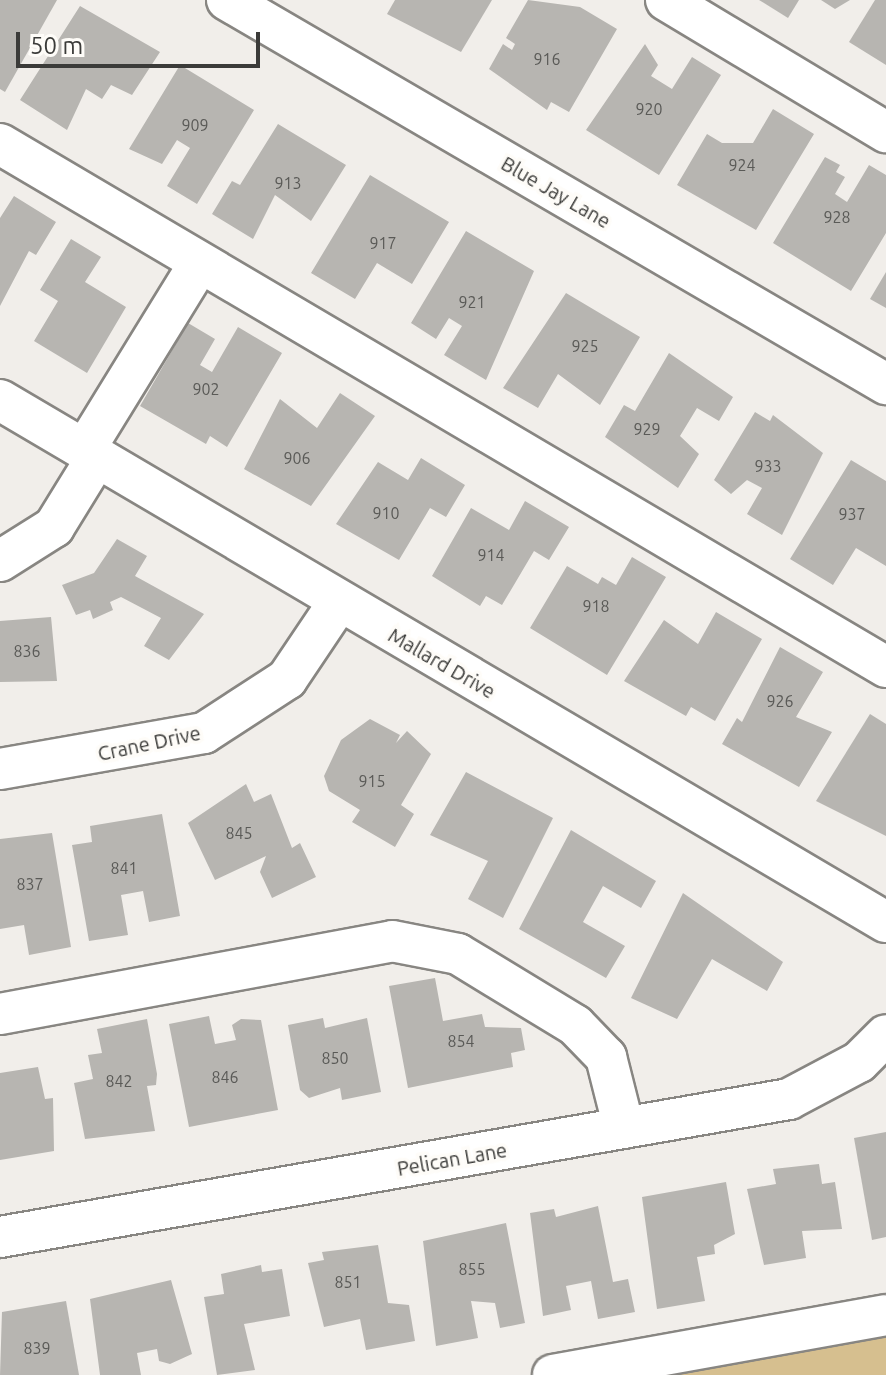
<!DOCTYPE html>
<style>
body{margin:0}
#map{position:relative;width:886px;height:1375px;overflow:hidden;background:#f1eeea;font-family:Ubuntu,sans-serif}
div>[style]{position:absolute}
.green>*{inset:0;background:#d6bf8f}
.building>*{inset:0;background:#b7b5b1}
.roads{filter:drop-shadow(2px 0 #888682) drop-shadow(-2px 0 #888682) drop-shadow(0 2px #888682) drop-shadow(0 -2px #888682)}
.minor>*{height:40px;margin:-20px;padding:0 20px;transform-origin:20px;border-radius:20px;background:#fff}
span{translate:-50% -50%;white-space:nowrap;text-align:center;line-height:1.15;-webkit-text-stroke:7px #fefcf8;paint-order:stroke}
.number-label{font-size:16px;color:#5a5a57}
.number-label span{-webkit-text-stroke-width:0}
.street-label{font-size:20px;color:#3b3b39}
.scale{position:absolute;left:16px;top:32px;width:244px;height:36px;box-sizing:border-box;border:4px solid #3b3b39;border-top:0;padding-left:10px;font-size:24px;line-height:28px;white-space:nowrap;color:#3b3b39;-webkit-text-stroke:6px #fefcf8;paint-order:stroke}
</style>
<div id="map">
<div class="green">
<i style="clip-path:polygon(886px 1329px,886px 1375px,634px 1375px)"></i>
</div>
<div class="building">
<i style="clip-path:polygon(0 0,57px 0,5px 92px,0 89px)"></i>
<i style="clip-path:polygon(395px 0,492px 0,461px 52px,387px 14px)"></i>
<i style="clip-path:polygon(528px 0,580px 7px,617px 29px,569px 112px,551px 102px,547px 110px,489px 69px,503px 44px,512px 50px,515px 44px,506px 38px)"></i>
<i style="clip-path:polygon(759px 0,799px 0,788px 18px)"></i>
<i style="clip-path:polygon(821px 0,850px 0,835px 9px)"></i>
<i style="clip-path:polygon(875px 0,886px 0,886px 65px,849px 42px)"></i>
<i style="clip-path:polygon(80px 6px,160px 52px,132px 95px,111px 85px,102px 99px,86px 89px,67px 130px,20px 100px)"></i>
<i style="clip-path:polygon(645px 44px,658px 65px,651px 76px,672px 89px,692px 57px,721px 75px,659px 175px,586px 130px)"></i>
<i style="clip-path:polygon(180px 65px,254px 110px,197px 204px,167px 186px,190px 148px,177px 140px,162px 164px,129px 149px)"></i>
<i style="clip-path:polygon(773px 109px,814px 134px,756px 230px,677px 185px,707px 134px,722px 143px,753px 143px)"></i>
<i style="clip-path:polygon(278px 124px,346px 165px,311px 221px,275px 195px,253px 239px,212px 214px,232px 181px,240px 185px)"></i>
<i style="clip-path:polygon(825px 157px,840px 165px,836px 172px,845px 177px,835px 194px,847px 202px,869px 165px,886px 175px,886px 233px,851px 291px,773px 243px)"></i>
<i style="clip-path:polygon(370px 175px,449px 222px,412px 284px,377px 263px,355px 299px,311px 273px)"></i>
<i style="clip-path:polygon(14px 196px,56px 222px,36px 255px,29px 251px,0 306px,0 218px)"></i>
<i style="clip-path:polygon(466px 231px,534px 271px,486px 380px,444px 355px,462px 326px,449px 318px,436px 339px,411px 323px)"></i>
<i style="clip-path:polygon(71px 239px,101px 257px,85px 282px,126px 307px,87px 373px,34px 341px,58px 301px,40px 290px)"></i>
<i style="clip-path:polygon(886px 272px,886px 308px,870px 299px)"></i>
<i style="clip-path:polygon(566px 293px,640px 337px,600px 405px,558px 374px,538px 408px,503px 388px)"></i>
<i style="clip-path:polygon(188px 323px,215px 339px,200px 365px,212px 372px,238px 327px,282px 353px,227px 447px,210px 436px,206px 444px,140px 406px)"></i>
<i style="clip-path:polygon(669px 353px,733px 397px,719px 421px,697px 408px,680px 436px,699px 454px,678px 488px,605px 437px,624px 405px,635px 411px)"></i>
<i style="clip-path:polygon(340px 393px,375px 416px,311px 506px,244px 469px,280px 399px,317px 428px)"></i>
<i style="clip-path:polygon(755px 412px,770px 421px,773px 415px,823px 453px,782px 535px,747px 514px,762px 488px,747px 480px,731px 494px,714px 480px)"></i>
<i style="clip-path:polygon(421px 458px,465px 485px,446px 517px,430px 508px,399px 560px,336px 524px,378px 462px,408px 480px)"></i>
<i style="clip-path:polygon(851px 460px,886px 481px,886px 566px,856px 548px,833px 585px,790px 559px)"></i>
<i style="clip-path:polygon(525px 501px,569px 527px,549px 560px,534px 551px,502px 605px,486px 596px,480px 606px,432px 576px,471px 508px,509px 530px)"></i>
<i style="clip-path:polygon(117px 539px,147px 556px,135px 576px,204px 614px,169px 660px,144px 646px,161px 618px,121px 597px,110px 602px,113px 610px,93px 619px,90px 610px,76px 615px,62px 585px,94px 573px)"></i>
<i style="clip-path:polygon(632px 557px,666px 577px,607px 675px,530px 628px,567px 566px,598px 584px,602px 577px,616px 585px)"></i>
<i style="clip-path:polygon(716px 612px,762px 639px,715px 721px,691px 707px,686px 716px,624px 681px,664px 620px,698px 644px)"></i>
<i style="clip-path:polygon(51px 617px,57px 681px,0 682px,0 621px)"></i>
<i style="clip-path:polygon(780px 647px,823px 672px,796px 717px,832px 732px,799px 787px,722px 744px,737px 718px,742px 722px)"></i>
<i style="clip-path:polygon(870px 714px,886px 724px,886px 836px,816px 801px)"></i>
<i style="clip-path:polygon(370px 719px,400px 735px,396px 743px,407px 731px,431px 754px,401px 805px,414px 814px,395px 847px,352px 822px,360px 810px,329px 791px,324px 776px,341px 740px)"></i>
<i style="clip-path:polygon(466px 772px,553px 818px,503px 918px,468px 899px,488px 861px,430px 835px)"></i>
<i style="clip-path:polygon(246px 784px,254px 802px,271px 794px,292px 848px,300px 843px,316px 877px,272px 898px,260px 872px,266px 856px,215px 880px,188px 823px)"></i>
<i style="clip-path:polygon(162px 814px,180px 916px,149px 922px,143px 891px,121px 895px,128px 935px,89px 941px,72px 845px,92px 842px,90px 826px)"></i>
<i style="clip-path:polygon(571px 830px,656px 881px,641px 908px,603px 886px,583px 922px,625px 946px,606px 978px,519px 929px)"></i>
<i style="clip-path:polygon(52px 833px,71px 947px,29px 955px,24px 925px,0 929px,0 839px)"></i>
<i style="clip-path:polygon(683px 893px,783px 962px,767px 991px,712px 959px,677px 1019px,631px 998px)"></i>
<i style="clip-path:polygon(435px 978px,443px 1021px,482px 1014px,485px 1027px,521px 1028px,525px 1050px,511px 1053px,513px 1067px,408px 1088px,389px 986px)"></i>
<i style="clip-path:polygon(209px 1016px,215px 1044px,236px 1040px,232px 1025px,241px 1019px,261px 1020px,278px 1110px,189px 1127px,169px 1024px)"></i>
<i style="clip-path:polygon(323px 1018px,325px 1028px,367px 1018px,381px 1092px,342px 1100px,340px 1088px,309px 1098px,300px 1090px,288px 1025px)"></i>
<i style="clip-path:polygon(147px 1019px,157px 1074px,156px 1085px,147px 1086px,155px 1131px,85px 1139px,74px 1083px,93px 1079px,88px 1055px,102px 1053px,97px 1029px)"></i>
<i style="clip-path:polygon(38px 1067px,45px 1099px,53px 1098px,54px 1151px,0 1160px,0 1073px)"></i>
<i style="clip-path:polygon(886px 1132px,886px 1237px,872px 1240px,854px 1138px)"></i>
<i style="clip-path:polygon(819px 1164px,822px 1184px,835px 1182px,842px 1229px,802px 1231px,806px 1258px,764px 1265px,747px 1189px,776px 1184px,773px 1169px)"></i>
<i style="clip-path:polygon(726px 1182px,735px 1234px,714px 1245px,715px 1254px,697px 1257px,705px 1301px,657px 1309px,642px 1197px)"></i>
<i style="clip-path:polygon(598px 1206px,613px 1282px,628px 1279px,635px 1312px,598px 1319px,591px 1281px,566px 1286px,571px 1310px,543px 1316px,530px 1213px,554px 1209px,556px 1217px)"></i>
<i style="clip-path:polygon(506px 1223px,525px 1323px,500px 1328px,495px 1303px,471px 1301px,478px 1338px,436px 1346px,423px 1241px)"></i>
<i style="clip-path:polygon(378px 1245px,388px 1303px,409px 1305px,415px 1341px,366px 1350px,360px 1319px,324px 1327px,308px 1263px,324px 1260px,322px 1252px)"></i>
<i style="clip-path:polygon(261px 1265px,262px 1272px,282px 1269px,290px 1316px,244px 1324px,255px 1370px,217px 1375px,204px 1297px,224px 1294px,221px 1274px)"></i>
<i style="clip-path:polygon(171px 1280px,192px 1354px,170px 1364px,159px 1361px,157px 1349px,137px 1353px,141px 1375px,100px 1375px,90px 1299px)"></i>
<i style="clip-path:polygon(66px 1301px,79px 1375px,0 1375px,2px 1312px)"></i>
</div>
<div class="roads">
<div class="minor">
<i style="left:227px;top:0;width:763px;rotate:30.23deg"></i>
<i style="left:666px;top:0;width:257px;rotate:31deg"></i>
<i style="left:0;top:144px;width:1029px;rotate:30.55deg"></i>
<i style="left:0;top:400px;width:1028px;rotate:30.51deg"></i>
<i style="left:85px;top:449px;width:217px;rotate:-58.4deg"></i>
<i style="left:0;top:561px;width:64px;rotate:-32.2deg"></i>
<i style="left:54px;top:527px;width:82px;rotate:-58.4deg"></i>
<i style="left:0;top:769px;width:207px;rotate:-10deg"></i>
<i style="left:204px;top:733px;width:99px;rotate:-33deg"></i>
<i style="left:287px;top:679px;width:92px;rotate:-56.1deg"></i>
<i style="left:0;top:1014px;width:399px;rotate:-10.5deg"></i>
<i style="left:392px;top:941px;width:67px;rotate:11.1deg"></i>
<i style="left:458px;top:954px;width:137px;rotate:31.3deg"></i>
<i style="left:575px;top:1025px;width:45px;rotate:45.9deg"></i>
<i style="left:606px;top:1057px;width:73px;rotate:75.8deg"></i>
<i style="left:0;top:1237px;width:801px;rotate:-9.92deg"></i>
<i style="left:789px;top:1099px;width:79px;rotate:-27.9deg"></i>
<i style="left:859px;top:1062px;width:38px;rotate:-45deg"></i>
<i style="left:553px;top:1375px;width:338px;rotate:-10.2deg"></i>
</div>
</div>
<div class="number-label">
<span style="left:547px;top:59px">916</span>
<span style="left:649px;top:109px">920</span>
<span style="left:195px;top:125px">909</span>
<span style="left:742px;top:165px">924</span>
<span style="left:288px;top:183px">913</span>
<span style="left:837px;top:217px">928</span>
<span style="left:383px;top:243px">917</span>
<span style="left:472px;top:302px">921</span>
<span style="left:585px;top:346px">925</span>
<span style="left:206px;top:389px">902</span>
<span style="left:647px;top:429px">929</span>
<span style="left:297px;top:458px">906</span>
<span style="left:768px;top:466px">933</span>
<span style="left:386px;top:513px">910</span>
<span style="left:852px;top:514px">937</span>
<span style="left:491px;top:555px">914</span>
<span style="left:596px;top:606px">918</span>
<span style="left:27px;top:651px">836</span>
<span style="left:780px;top:701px">926</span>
<span style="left:372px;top:781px">915</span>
<span style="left:239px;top:833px">845</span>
<span style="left:124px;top:868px">841</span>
<span style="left:30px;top:884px">837</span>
<span style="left:461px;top:1041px">854</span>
<span style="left:335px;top:1058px">850</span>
<span style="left:225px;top:1077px">846</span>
<span style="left:119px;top:1081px">842</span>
<span style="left:472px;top:1269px">855</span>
<span style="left:348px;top:1282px">851</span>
<span style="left:37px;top:1348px">839</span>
</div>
<div class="street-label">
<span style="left:556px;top:192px;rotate:30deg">Blue Jay Lane</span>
<span style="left:442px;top:663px;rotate:30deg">Mallard Drive</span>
<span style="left:149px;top:743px;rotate:-12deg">Crane Drive</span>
<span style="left:452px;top:1159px;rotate:-10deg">Pelican Lane</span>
</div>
<div class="scale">50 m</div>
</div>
